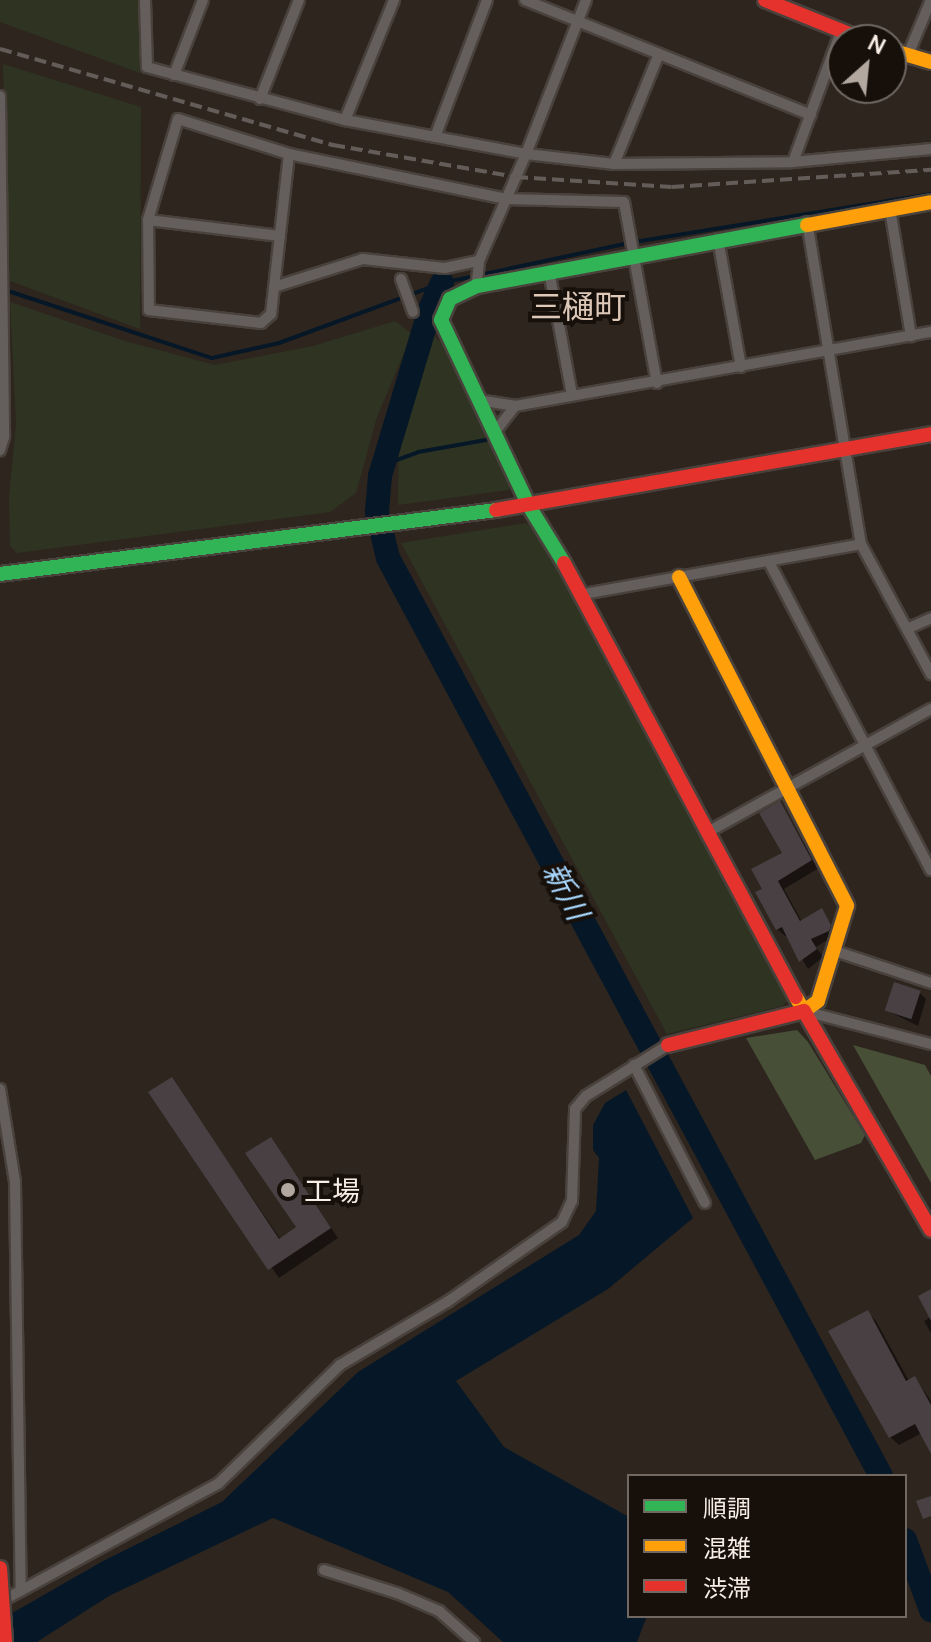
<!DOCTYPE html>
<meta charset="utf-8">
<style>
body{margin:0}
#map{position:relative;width:931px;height:1642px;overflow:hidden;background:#2e251e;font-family:Manrope,"Noto Sans JP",sans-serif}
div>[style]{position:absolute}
.green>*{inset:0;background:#2e3421}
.forest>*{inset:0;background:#474f37}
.water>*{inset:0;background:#061827}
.shadow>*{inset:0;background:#0007}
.stream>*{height:4px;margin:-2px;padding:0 2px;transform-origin:2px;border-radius:2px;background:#061827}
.river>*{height:24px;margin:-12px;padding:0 12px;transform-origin:12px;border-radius:12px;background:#061827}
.building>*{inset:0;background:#484042;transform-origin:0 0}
.roads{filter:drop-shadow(2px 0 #49413c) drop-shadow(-2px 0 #49413c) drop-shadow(0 2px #49413c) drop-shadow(0 -2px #49413c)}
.street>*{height:10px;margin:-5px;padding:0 5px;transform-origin:5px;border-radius:5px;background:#645f5d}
.fast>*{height:14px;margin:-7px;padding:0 7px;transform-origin:7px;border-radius:7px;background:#30b455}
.slow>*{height:14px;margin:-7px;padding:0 7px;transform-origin:7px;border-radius:7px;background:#ff9f0a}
.jam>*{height:14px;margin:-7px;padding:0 7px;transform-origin:7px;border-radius:7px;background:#e5322d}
.rail>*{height:4px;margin-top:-2px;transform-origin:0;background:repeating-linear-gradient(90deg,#645c59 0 12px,transparent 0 18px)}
.bridges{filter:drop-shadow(2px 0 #49413c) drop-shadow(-2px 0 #49413c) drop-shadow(0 2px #49413c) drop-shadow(0 -2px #49413c)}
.jam-bridge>*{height:14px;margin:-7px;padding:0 7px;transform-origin:7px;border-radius:7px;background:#e5322d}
.dots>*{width:22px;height:22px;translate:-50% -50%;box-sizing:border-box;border:4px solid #160f0a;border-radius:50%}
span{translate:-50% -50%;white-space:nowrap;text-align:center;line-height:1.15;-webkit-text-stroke:8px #160f0a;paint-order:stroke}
.poi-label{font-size:28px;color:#f9eee6}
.left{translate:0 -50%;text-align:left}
.water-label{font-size:30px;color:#a8d8ff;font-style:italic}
.quarter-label{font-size:32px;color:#dec9b9}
.legend{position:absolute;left:627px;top:1474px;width:280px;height:144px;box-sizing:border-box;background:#160f0a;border:2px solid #716862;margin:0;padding:10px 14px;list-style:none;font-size:24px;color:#f9eee6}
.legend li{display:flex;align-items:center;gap:16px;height:40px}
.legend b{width:40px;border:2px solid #716862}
.north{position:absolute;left:827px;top:24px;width:80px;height:80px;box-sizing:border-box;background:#160f0a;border:2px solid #716862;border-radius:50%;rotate:27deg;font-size:22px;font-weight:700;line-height:32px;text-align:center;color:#f9eee6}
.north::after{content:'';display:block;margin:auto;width:28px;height:36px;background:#b2a8a0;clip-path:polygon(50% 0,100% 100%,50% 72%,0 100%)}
</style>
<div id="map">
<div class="green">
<i style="clip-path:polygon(0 0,138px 0,140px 73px,0 22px)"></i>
<i style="clip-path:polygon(3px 64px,141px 107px,140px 329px,10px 281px)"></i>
<i style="clip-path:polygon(10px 302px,125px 341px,215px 365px,313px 346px,395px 321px,412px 334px,377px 417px,356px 493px,330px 512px,17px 553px,10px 546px,9px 497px,16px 424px)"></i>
<i style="clip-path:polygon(434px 336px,444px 345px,509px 479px,509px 490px,398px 505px,399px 446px,411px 387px,427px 342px)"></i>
<i style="clip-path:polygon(526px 523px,536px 527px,790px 998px,782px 1006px,667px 1034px,401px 543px)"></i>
</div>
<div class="forest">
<i style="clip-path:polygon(797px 1030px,808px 1042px,865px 1135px,861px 1143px,815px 1160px,746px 1038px)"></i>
<i style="clip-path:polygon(853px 1045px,925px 1065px,931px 1076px,931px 1183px)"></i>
</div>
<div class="water">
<i style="clip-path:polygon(626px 1090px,693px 1218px,608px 1289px,456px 1381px,504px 1447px,629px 1517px,629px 1616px,647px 1616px,637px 1642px,503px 1642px,448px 1592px,273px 1518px,109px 1596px,37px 1642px,0 1642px,0 1620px,103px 1561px,222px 1502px,358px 1372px,579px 1235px,596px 1211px,599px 1158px,593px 1150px,593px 1125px,605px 1103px)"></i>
</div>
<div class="shadow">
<i style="clip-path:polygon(780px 804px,819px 868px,784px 889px,802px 922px,822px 910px,837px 934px,816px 947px,823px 957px,808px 969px,788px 935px,785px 936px,777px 929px,764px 889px,785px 854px)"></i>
<i style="clip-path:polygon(920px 993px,926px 999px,918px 1026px,886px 1010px)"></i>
<i style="clip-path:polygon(172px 1080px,281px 1240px,299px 1227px,271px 1139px,338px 1238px,279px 1278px,150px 1093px)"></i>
<i style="clip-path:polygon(868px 1313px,876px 1321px,909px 1381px,915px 1378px,931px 1401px,931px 1448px,922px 1433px,899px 1445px,890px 1437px,869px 1404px,843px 1348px)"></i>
<i style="clip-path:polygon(931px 1317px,931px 1333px,924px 1321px)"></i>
</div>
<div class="stream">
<i style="left:2px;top:289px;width:221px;rotate:18.2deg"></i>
<i style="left:212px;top:358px;width:69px;rotate:-12.6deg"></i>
<i style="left:279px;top:343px;width:174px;rotate:-20.2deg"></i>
<i style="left:442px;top:283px;width:190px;rotate:-12.1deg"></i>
<i style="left:628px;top:243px;width:307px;rotate:-9.2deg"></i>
<i style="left:383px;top:465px;width:37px;rotate:-20deg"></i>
<i style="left:418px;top:452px;width:69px;rotate:-10deg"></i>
</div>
<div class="river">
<i style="left:442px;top:283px;width:29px;rotate:115deg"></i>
<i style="left:430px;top:309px;width:174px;rotate:106.7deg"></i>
<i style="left:380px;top:476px;width:36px;rotate:95deg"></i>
<i style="left:377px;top:512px;width:47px;rotate:76.6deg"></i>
<i style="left:388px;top:558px;width:1042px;rotate:61.76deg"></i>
<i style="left:905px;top:1540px;width:75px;rotate:69.6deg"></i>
</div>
<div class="building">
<i style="clip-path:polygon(780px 801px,812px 860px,778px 881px,800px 921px,822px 908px,831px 925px,829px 931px,811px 939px,817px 949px,799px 962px,782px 927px,776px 930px,755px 892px,762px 889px,751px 869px,782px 853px,759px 813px)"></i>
<i style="left:894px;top:982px;width:28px;height:30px;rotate:18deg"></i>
<i style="clip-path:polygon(172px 1077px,279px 1239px,296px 1227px,245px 1153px,271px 1137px,331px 1228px,268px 1270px,148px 1092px)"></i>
<i style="clip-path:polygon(931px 1289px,931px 1321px,918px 1296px)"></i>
<i style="clip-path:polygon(868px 1310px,906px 1381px,915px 1376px,931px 1405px,931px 1454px,915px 1424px,889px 1438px,828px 1331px)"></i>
<i style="clip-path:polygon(931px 1496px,931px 1516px,923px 1519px,916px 1501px)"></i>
</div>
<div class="roads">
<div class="street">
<i style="left:145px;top:0;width:67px;rotate:88.3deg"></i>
<i style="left:147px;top:67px;width:205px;rotate:15deg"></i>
<i style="left:345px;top:120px;width:184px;rotate:10.6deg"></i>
<i style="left:526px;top:154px;width:89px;rotate:6.5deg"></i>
<i style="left:614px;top:164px;width:179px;rotate:-0.6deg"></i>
<i style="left:793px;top:162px;width:139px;rotate:-5.4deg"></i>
<i style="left:525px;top:0;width:308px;rotate:21.9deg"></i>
<i style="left:907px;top:57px;width:62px;rotate:-67.2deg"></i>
<i style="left:174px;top:75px;width:80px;rotate:-68.9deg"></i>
<i style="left:0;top:96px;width:341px;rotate:89.3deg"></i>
<i style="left:4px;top:437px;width:14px;rotate:107deg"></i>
<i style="left:260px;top:99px;width:106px;rotate:-68.5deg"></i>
<i style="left:345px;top:120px;width:130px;rotate:-67.8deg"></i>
<i style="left:435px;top:137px;width:147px;rotate:-69.2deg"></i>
<i style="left:289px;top:154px;width:161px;rotate:96.4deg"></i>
<i style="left:271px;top:314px;width:13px;rotate:138deg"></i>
<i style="left:261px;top:323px;width:113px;rotate:-173.4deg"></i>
<i style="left:149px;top:310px;width:90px;rotate:-90.6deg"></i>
<i style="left:148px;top:220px;width:105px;rotate:-73.5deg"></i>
<i style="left:178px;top:119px;width:116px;rotate:17.5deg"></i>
<i style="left:289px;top:154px;width:222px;rotate:11.7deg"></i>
<i style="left:506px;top:199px;width:118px;rotate:1.5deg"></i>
<i style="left:624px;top:202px;width:184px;rotate:79.7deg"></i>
<i style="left:793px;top:162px;width:140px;rotate:-69.9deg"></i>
<i style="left:614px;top:164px;width:119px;rotate:-67.8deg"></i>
<i style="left:890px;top:209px;width:129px;rotate:80.6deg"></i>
<i style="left:148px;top:220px;width:133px;rotate:6.9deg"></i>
<i style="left:807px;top:222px;width:326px;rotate:80.5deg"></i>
<i style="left:861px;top:544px;width:148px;rotate:61.7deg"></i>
<i style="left:718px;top:239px;width:130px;rotate:79.8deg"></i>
<i style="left:549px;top:271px;width:126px;rotate:79.5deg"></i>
<i style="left:401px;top:279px;width:35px;rotate:70deg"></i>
<i style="left:477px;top:281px;width:20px;rotate:-84deg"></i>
<i style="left:479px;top:261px;width:117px;rotate:-66.3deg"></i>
<i style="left:526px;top:154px;width:165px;rotate:-68.7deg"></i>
<i style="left:274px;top:287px;width:93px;rotate:-17.5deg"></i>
<i style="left:363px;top:259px;width:82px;rotate:6.3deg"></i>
<i style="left:445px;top:268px;width:35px;rotate:-12deg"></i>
<i style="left:478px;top:400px;width:37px;rotate:9deg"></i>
<i style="left:515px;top:406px;width:423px;rotate:-10.1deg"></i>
<i style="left:494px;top:433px;width:34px;rotate:-52deg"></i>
<i style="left:769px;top:562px;width:348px;rotate:62.3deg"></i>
<i style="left:584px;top:594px;width:281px;rotate:-10.2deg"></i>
<i style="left:909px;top:628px;width:24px;rotate:-24deg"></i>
<i style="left:706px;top:833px;width:257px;rotate:-28.9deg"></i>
<i style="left:835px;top:951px;width:101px;rotate:18.4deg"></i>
<i style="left:804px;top:1011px;width:131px;rotate:14.6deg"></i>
<i style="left:634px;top:1065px;width:155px;rotate:62.8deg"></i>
<i style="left:0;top:1089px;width:94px;rotate:80.8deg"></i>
<i style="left:15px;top:1182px;width:409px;rotate:89.2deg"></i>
<i style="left:324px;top:1570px;width:77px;rotate:17.5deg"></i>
<i style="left:397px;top:1593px;width:46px;rotate:23.2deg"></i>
<i style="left:439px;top:1611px;width:47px;rotate:41.5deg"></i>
<i style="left:0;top:1602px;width:249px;rotate:-28.5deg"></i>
<i style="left:219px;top:1483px;width:169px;rotate:-44.3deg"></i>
<i style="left:340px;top:1365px;width:124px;rotate:-30.5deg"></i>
<i style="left:447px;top:1302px;width:140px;rotate:-34.8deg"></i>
<i style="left:562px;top:1222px;width:23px;rotate:-65deg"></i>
<i style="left:572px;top:1201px;width:92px;rotate:-88.1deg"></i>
<i style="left:575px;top:1109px;width:17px;rotate:-50deg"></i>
<i style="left:586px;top:1096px;width:97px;rotate:-31.9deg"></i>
</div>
<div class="fast">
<i style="left:564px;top:563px;width:67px;rotate:-121.6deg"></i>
<i style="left:529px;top:506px;width:206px;rotate:-115.3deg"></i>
<i style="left:441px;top:320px;width:23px;rotate:-67deg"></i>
<i style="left:450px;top:299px;width:30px;rotate:-26deg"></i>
<i style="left:477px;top:286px;width:336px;rotate:-10.5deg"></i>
<i style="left:0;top:574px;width:500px;rotate:-7.35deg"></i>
</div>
<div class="slow">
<i style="left:891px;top:50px;width:42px;rotate:16.7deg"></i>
<i style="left:807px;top:225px;width:126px;rotate:-10.5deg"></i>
<i style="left:679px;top:577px;width:369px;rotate:62.9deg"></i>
<i style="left:847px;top:906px;width:99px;rotate:107deg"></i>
<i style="left:818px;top:1001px;width:17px;rotate:144deg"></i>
<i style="left:804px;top:1011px;width:16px;rotate:-120deg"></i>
</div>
<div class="jam">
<i style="left:765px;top:0;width:107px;rotate:22deg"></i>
<i style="left:496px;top:510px;width:442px;rotate:-9.9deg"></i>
<i style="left:564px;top:563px;width:492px;rotate:61.9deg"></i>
<i style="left:668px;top:1045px;width:140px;rotate:-14deg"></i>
<i style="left:804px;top:1011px;width:253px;rotate:59.9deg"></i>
</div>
</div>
<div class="rail">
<i style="left:0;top:49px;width:347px;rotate:16.1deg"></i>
<i style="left:333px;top:145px;width:186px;rotate:9.9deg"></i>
<i style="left:516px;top:177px;width:156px;rotate:3.7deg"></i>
<i style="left:672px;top:187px;width:260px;rotate:-3.8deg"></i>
</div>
<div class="bridges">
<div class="jam-bridge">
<i style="left:0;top:1568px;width:74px;rotate:86.1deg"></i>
</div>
</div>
<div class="dots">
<i style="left:288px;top:1190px;background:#b2a8a0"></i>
</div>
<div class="poi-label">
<span class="left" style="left:304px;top:1190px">工場</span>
</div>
<div class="water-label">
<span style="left:566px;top:891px;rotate:62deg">新川</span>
</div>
<div class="quarter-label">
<span style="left:578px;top:306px">三樋町</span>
</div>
<ul class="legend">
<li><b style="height:10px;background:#30b455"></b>順調</li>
<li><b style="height:10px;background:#ff9f0a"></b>混雑</li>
<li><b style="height:10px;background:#e5322d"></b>渋滞</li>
</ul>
<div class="north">N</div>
</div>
